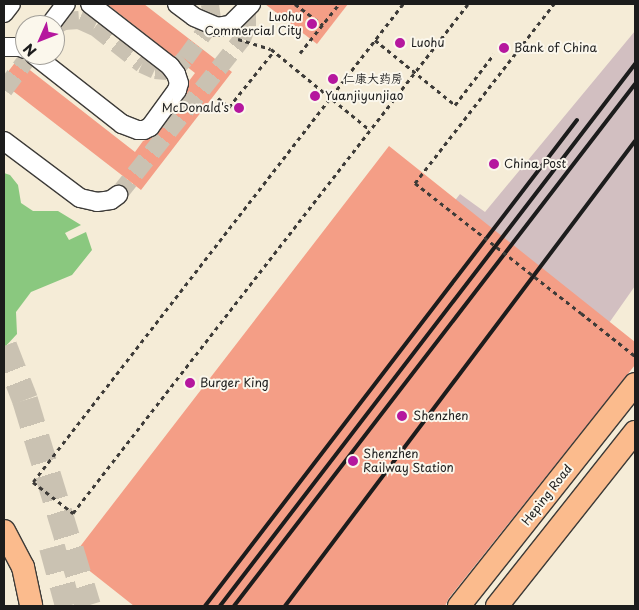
<!DOCTYPE html>
<meta charset="utf-8">
<style>
body{margin:0}
#map{position:relative;width:639px;height:610px;overflow:hidden;background:#f5ecd7;font-family:"Playpen Sans","LXGW WenKai TC",sans-serif}
div>[style]{position:absolute}
.industrial>*{inset:0;background:#d2bfc1}
.green>*{inset:0;background:#8ac87f}
.building>*{inset:0;background:#f49e86}
.minor-tunnel>*{height:18px;margin-top:-9px;transform-origin:0;background:repeating-linear-gradient(90deg,#cac2b2 0 18px,transparent 0 27px)}
.highway-tunnel>*{height:26px;margin-top:-13px;transform-origin:0;background:repeating-linear-gradient(90deg,#cac2b2 0 26px,transparent 0 39px)}
.path>*{height:3px;margin-top:-1.5px;transform-origin:0;background:repeating-linear-gradient(90deg,#3d3b38 0 4px,transparent 0 8px)}
.roads{filter:drop-shadow(1px 0 #3d3b38) drop-shadow(-1px 0 #3d3b38) drop-shadow(0 1px #3d3b38) drop-shadow(0 -1px #3d3b38)}
.minor>*{height:18px;margin:-9px;padding:0 9px;transform-origin:9px;border-radius:9px;background:#fff}
.major>*{height:22px;margin:-11px;padding:0 11px;transform-origin:11px;border-radius:11px;background:#fbbb8d}
.rail>*{height:4px;margin:-2px;padding:0 2px;transform-origin:2px;border-radius:2px;background:#1c1c1c}
.path-bridge>*{height:3px;margin-top:-1.5px;transform-origin:0;background:repeating-linear-gradient(90deg,#3d3b38 0 4px,transparent 0 8px)}
.dots>*{width:14px;height:14px;translate:-50% -50%;box-sizing:border-box;border:2px solid #fbf7ec;border-radius:50%}
span{translate:-50% -50%;white-space:nowrap;text-align:center;line-height:1.15;-webkit-text-stroke:4px #fbf7ec;paint-order:stroke}
.poi-label{font-size:12px;color:#1c1c1c}
.right{translate:-100% -50%;text-align:right}
.left{translate:0 -50%;text-align:left}
.street-label{font-size:12px;color:#1c1c1c}
.frame{position:absolute;inset:0;border:5px solid #1c1c1c;pointer-events:none}
.north{position:absolute;left:15px;top:15px;width:50px;height:50px;box-sizing:border-box;background:#fbf7ec;border:1px solid #a29f99;border-radius:50%;rotate:226deg;font-size:14px;font-weight:700;line-height:20px;text-align:center;color:#1c1c1c}
.north::after{content:'';display:block;margin:auto;width:18px;height:22px;background:#b5179e;clip-path:polygon(50% 0,100% 100%,50% 72%,0 100%)}
</style>
<div id="map">
<div class="industrial">
<i style="clip-path:polygon(635px 31px,635px 286px,590px 350px,389px 606px,144px 606px,460px 194px,485px 212px)"></i>
</div>
<div class="green">
<i style="clip-path:polygon(4px 173px,10px 175px,18px 185px,21px 203px,33px 211px,58px 211px,81px 225px,65px 233px,69px 240px,86px 232px,92px 250px,72px 275px,31px 292px,16px 312px,17px 334px,4px 348px)"></i>
</div>
<div class="building">
<i style="clip-path:polygon(107px 4px,144px 4px,232px 72px,141px 190px,4px 84px,4px 77px,17px 60px,135px 152px,143px 141px,155px 136px,186px 96px,189px 81px,195px 73px)"></i>
<i style="clip-path:polygon(265px 4px,348px 4px,317px 44px)"></i>
<i style="clip-path:polygon(389px 146px,635px 342px,635px 365px,449px 598px,445px 606px,134px 606px,72px 557px)"></i>
</div>
<div class="minor-tunnel">
<i style="left:55px;top:26px;width:10px;rotate:-29deg"></i>
<i style="left:64px;top:21px;width:15px;rotate:-4deg"></i>
<i style="left:79px;top:20px;width:17px;rotate:24deg"></i>
<i style="left:95px;top:27px;width:60px;rotate:38.2deg"></i>
<i style="left:142px;top:64px;width:14px;rotate:25deg"></i>
<i style="left:155px;top:70px;width:12px;rotate:5deg"></i>
<i style="left:167px;top:71px;width:11px;rotate:-22deg"></i>
<i style="left:177px;top:67px;width:11px;rotate:-45deg"></i>
<i style="left:185px;top:59px;width:37px;rotate:-54deg"></i>
<i style="left:207px;top:29px;width:11px;rotate:-63deg"></i>
<i style="left:212px;top:19px;width:15px;rotate:-98deg"></i>
<i style="left:4px;top:90px;width:44px;rotate:-53.4deg"></i>
<i style="left:118px;top:195px;width:199px;rotate:-51.5deg"></i>
<i style="left:242px;top:39px;width:14px;rotate:-69deg"></i>
<i style="left:247px;top:26px;width:14px;rotate:-90deg"></i>
<i style="left:247px;top:12px;width:9px;rotate:-122deg"></i>
</div>
<div class="highway-tunnel">
<i style="left:4px;top:346px;width:58px;rotate:68.7deg"></i>
<i style="left:25px;top:400px;width:215px;rotate:73deg"></i>
<i style="left:52px;top:547px;width:61px;rotate:74.8deg"></i>
</div>
<div class="path">
<i style="left:295px;top:4px;width:35px;rotate:37deg"></i>
<i style="left:403px;top:4px;width:604px;rotate:127.74deg"></i>
<i style="left:33px;top:482px;width:51px;rotate:37.8deg"></i>
<i style="left:73px;top:513px;width:644px;rotate:-52.19deg"></i>
<i style="left:238px;top:39px;width:34px;rotate:17deg"></i>
<i style="left:271px;top:49px;width:128px;rotate:39.3deg"></i>
<i style="left:375px;top:40px;width:103px;rotate:39.1deg"></i>
<i style="left:455px;top:105px;width:64px;rotate:-52.6deg"></i>
<i style="left:300px;top:53px;width:63px;rotate:-51.5deg"></i>
<i style="left:218px;top:98px;width:14px;rotate:39deg"></i>
<i style="left:229px;top:107px;width:72px;rotate:-51.2deg"></i>
<i style="left:415px;top:183px;width:227px;rotate:-52.2deg"></i>
<i style="left:581px;top:313px;width:69px;rotate:38.5deg"></i>
</div>
<div class="roads">
<div class="minor">
<i style="left:177px;top:4px;width:21px;rotate:37deg"></i>
<i style="left:194px;top:17px;width:25px;rotate:23deg"></i>
<i style="left:217px;top:27px;width:13px;rotate:-9deg"></i>
<i style="left:230px;top:25px;width:30px;rotate:-45deg"></i>
<i style="left:4px;top:13px;width:11px;rotate:-52deg"></i>
<i style="left:50px;top:25px;width:26px;rotate:-53deg"></i>
<i style="left:4px;top:47px;width:16px"></i>
<i style="left:20px;top:47px;width:5px;rotate:22deg"></i>
<i style="left:34px;top:55px;width:112px;rotate:38.1deg"></i>
<i style="left:122px;top:124px;width:17px;rotate:21deg"></i>
<i style="left:138px;top:130px;width:6px"></i>
<i style="left:144px;top:130px;width:7px;rotate:-27deg"></i>
<i style="left:150px;top:127px;width:46px;rotate:-53.9deg"></i>
<i style="left:177px;top:90px;width:7px;rotate:-74deg"></i>
<i style="left:179px;top:83px;width:9px;rotate:-108deg"></i>
<i style="left:176px;top:74px;width:10px;rotate:-127deg"></i>
<i style="left:170px;top:66px;width:101px;rotate:-142.2deg"></i>
<i style="left:4px;top:141px;width:95px;rotate:36.9deg"></i>
<i style="left:80px;top:198px;width:17px;rotate:13deg"></i>
<i style="left:97px;top:202px;width:14px;rotate:-8deg"></i>
<i style="left:111px;top:200px;width:9px;rotate:-36deg"></i>
</div>
<div class="major">
<i style="left:4px;top:531px;width:41px;rotate:62.2deg"></i>
<i style="left:23px;top:567px;width:40px;rotate:78deg"></i>
<i style="left:459px;top:606px;width:283px;rotate:-51.6deg"></i>
<i style="left:497px;top:606px;width:222px;rotate:-51.6deg"></i>
</div>
</div>
<div class="rail">
<i style="left:205px;top:606px;width:612px;rotate:-52.57deg"></i>
<i style="left:220px;top:606px;width:683px;rotate:-52.56deg"></i>
<i style="left:234px;top:606px;width:658px;rotate:-52.47deg"></i>
<i style="left:285px;top:606px;width:582px;rotate:-53.03deg"></i>
</div>
<div class="path-bridge">
<i style="left:415px;top:183px;width:211px;rotate:38.1deg"></i>
</div>
<div class="dots">
<i style="left:312px;top:24px;background:#b5179e"></i>
<i style="left:400px;top:43px;background:#b5179e"></i>
<i style="left:504px;top:48px;background:#b5179e"></i>
<i style="left:333px;top:79px;background:#b5179e"></i>
<i style="left:315px;top:96px;background:#b5179e"></i>
<i style="left:239px;top:108px;background:#b5179e"></i>
<i style="left:494px;top:164px;background:#b5179e"></i>
<i style="left:190px;top:383px;background:#b5179e"></i>
<i style="left:402px;top:416px;background:#b5179e"></i>
<i style="left:353px;top:461px;background:#b5179e"></i>
</div>
<div class="poi-label">
<span class="right" style="left:302px;top:24px">Luohu<br>Commercial City</span>
<span class="left" style="left:411px;top:43px">Luohu</span>
<span class="left" style="left:514px;top:48px">Bank of China</span>
<span class="left" style="left:343px;top:79px">仁康大药房</span>
<span class="left" style="left:325px;top:96px">Yuanjiyunjiao</span>
<span class="right" style="left:229px;top:108px">McDonald's</span>
<span class="left" style="left:504px;top:164px">China Post</span>
<span class="left" style="left:200px;top:383px">Burger King</span>
<span class="left" style="left:413px;top:416px">Shenzhen</span>
<span class="left" style="left:363px;top:461px">Shenzhen<br>Railway Station</span>
</div>
<div class="street-label">
<span style="left:547px;top:495px;rotate:-52deg">Heping Road</span>
</div>
<div class="frame"></div>
<div class="north">N</div>
</div>
